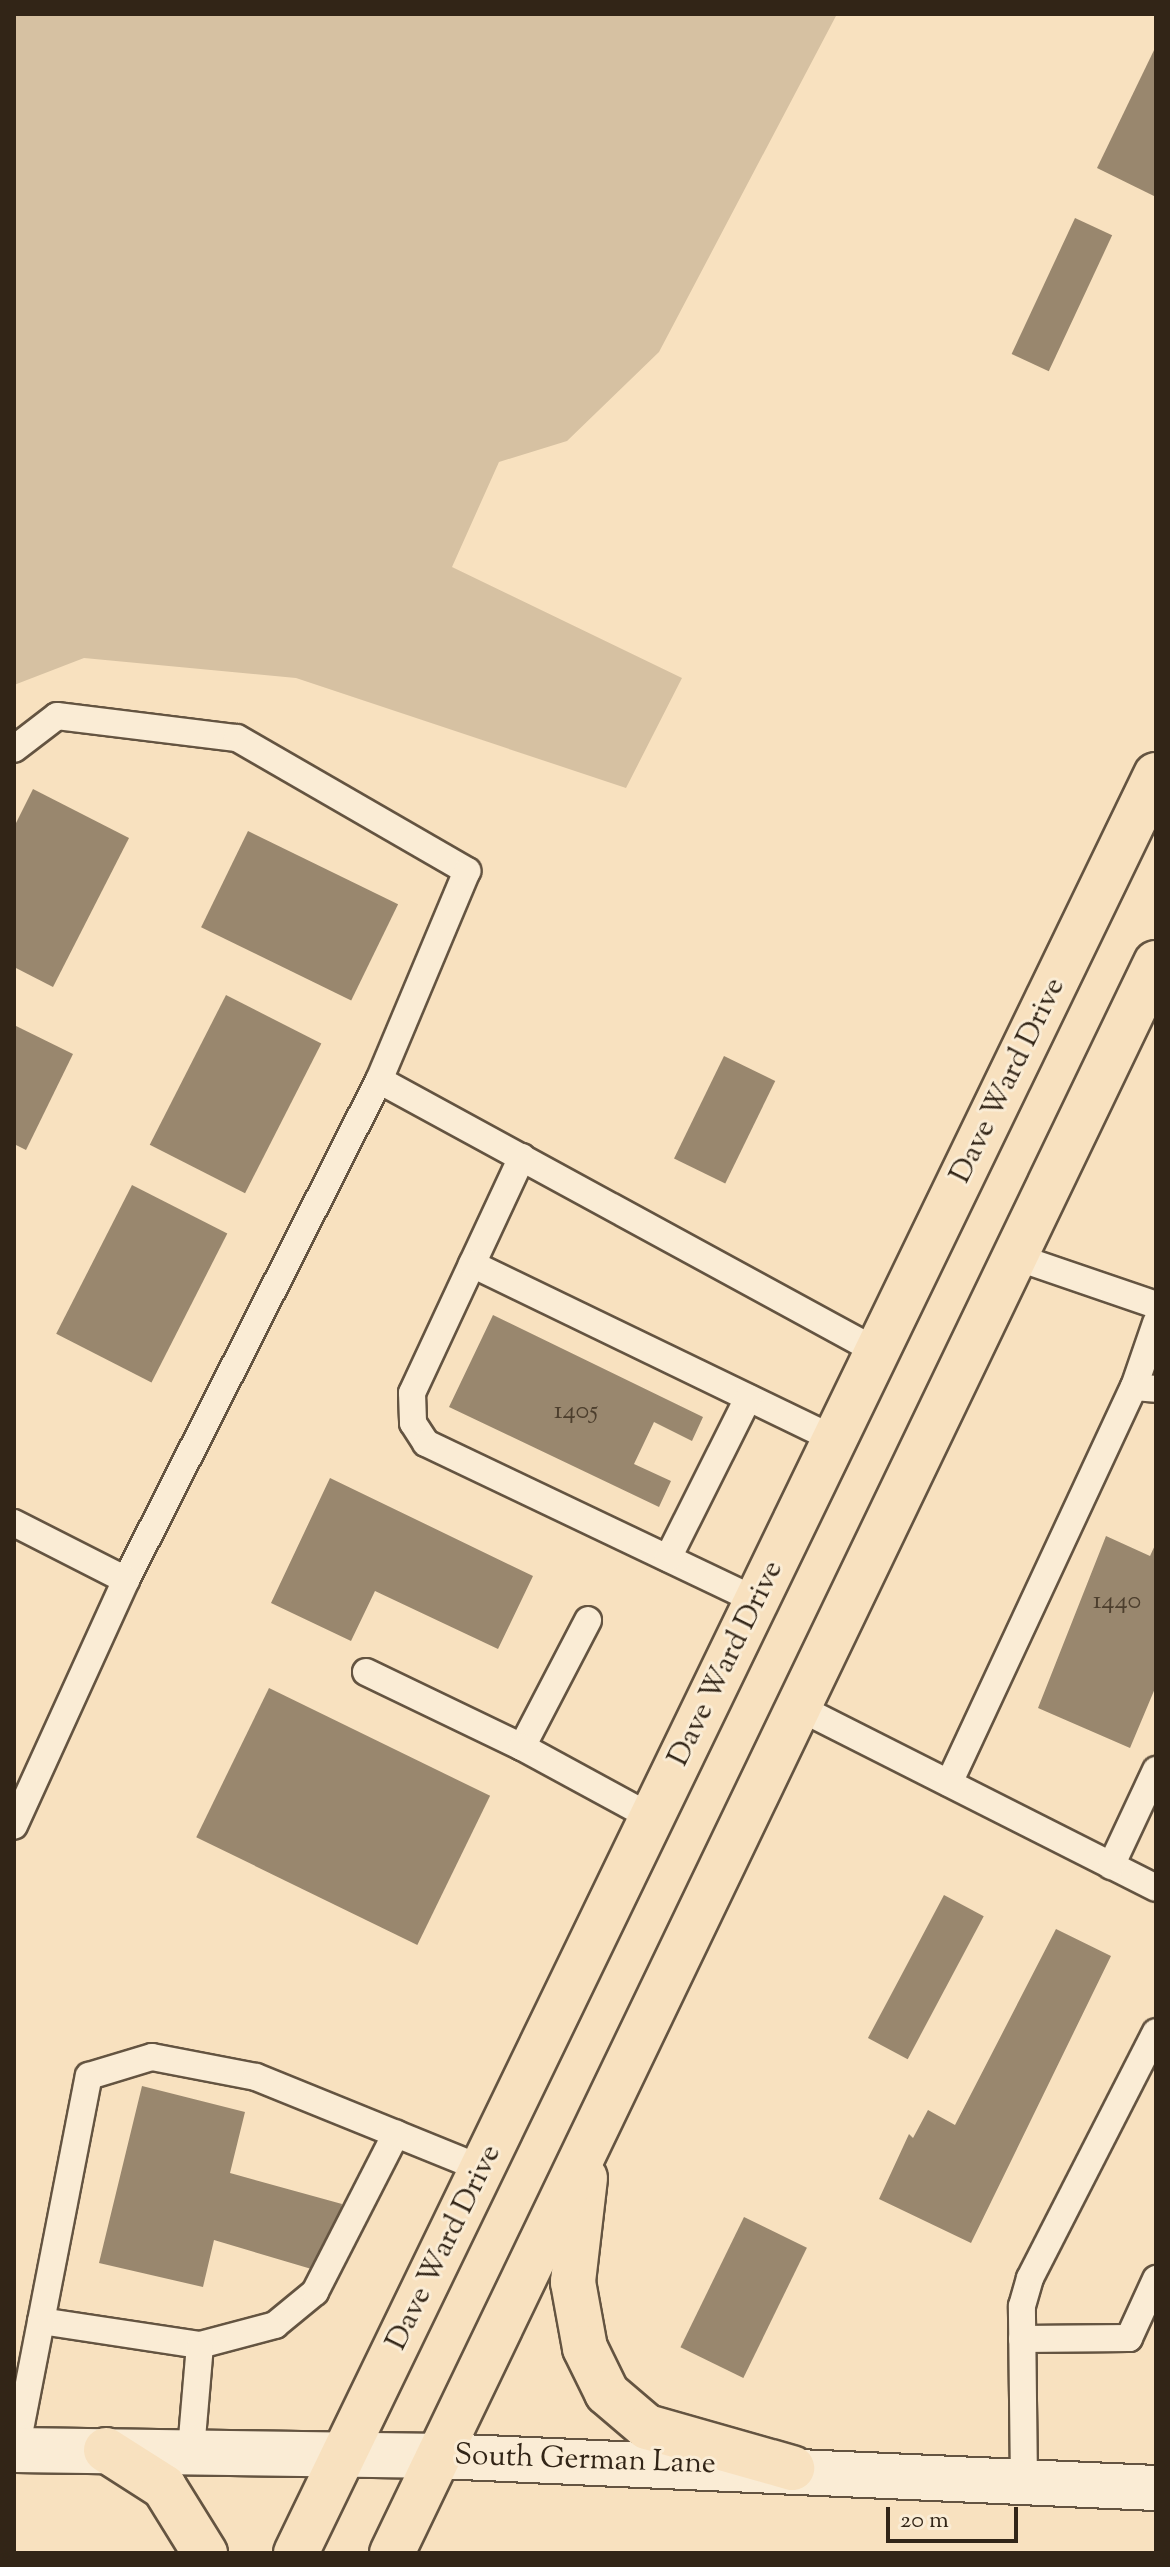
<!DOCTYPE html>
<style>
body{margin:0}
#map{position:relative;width:1170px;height:2567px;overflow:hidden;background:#f8e1bf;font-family:"Sorts Mill Goudy",serif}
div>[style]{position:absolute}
.green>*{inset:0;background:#d6c1a2}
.building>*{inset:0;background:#99876e;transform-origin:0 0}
.roads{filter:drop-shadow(2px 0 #645441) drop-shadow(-2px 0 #645441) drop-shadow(0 2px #645441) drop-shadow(0 -2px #645441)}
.lane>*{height:26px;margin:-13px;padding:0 13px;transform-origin:13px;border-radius:13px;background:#faecd5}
.secondary>*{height:44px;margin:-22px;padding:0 22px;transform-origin:22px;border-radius:22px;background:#faecd5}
.primary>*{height:44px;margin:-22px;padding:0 22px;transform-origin:22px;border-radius:22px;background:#f8e1bf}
span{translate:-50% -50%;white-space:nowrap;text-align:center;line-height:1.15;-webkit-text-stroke:6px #faecd5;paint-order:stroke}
.number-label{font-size:26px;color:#4c3e2d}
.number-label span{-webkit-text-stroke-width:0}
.street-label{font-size:30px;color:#322517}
.frame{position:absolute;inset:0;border:16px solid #322517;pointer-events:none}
.scale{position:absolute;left:886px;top:2507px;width:132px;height:36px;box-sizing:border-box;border:4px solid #322517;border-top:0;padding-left:10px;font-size:24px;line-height:28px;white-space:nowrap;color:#322517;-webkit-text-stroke:6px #faecd5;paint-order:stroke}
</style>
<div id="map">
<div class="green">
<i style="clip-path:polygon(14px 14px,837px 14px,659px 352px,567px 441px,499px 462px,452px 567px,682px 678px,626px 788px,296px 678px,84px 658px,14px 685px)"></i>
</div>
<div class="building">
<i style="clip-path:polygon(1156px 46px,1156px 197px,1097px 168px)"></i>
<i style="left:1075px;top:218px;width:41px;height:150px;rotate:25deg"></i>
<i style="clip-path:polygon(33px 789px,129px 838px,53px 987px,14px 967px,14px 827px)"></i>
<i style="left:248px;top:831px;width:167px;height:107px;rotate:26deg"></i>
<i style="left:226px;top:995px;width:107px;height:168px;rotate:27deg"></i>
<i style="clip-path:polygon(14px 1025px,73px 1054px,26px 1150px,14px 1144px)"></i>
<i style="left:724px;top:1056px;width:57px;height:114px;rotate:26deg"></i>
<i style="left:132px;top:1185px;width:107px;height:167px;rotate:27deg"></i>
<i style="clip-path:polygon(493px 1315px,703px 1417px,692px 1441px,654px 1422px,634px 1464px,671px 1481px,659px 1507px,449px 1407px)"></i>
<i style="clip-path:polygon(330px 1478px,533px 1576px,498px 1649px,375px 1591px,351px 1641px,271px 1603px)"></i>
<i style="clip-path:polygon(1106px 1536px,1150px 1556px,1156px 1543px,1156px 1686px,1130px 1748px,1038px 1708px)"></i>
<i style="left:269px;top:1688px;width:246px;height:166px;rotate:26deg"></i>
<i style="left:944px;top:1895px;width:45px;height:162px;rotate:28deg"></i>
<i style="clip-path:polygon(1056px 1929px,1111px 1956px,971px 2243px,879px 2199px,909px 2134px,913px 2138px,928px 2110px,955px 2125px)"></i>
<i style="clip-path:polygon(142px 2086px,245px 2112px,230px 2173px,342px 2204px,325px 2273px,214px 2240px,203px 2287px,99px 2263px)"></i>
<i style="left:744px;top:2217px;width:70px;height:145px;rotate:26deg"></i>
</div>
<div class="roads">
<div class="lane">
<i style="left:14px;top:749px;width:54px;rotate:-37.5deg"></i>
<i style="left:57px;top:716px;width:181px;rotate:7deg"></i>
<i style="left:237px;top:738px;width:266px;rotate:30deg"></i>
<i style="left:467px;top:871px;width:227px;rotate:112.8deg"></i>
<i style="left:379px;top:1080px;width:560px;rotate:116.84deg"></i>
<i style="left:126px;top:1580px;width:270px;rotate:114.5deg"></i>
<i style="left:379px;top:1080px;width:568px;rotate:28.59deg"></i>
<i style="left:522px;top:1157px;width:260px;rotate:115deg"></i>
<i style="left:412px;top:1393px;width:30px;rotate:88deg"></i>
<i style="left:413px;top:1423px;width:24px;rotate:57deg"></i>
<i style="left:426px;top:1443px;width:367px;rotate:25.5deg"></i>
<i style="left:1013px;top:1256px;width:151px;rotate:18.9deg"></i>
<i style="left:472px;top:1264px;width:404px;rotate:25.8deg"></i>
<i style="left:1134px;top:1387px;width:68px;rotate:-71deg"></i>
<i style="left:14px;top:1523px;width:126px;rotate:27deg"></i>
<i style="left:668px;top:1558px;width:179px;rotate:-63.4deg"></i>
<i style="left:366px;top:1672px;width:173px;rotate:25.7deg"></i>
<i style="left:522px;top:1747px;width:143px;rotate:-62.5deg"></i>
<i style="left:796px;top:1706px;width:403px;rotate:26.8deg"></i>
<i style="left:522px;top:1747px;width:149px;rotate:28.5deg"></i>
<i style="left:949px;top:1783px;width:437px;rotate:-65deg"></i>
<i style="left:1134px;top:1387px;width:22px;rotate:5deg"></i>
<i style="left:1111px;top:1866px;width:106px;rotate:-64.9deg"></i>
<i style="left:41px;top:2321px;width:161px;rotate:8.6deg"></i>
<i style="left:200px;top:2345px;width:78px;rotate:-14.9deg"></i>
<i style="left:275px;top:2325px;width:52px;rotate:-39.5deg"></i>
<i style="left:315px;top:2292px;width:178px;rotate:-62.9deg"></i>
<i style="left:1022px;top:2339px;width:107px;rotate:-0.5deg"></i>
<i style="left:1129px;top:2338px;width:65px;rotate:-65.4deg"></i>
<i style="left:16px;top:2450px;width:381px;rotate:-79deg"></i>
<i style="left:89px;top:2076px;width:66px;rotate:-16.8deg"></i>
<i style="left:152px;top:2057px;width:106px;rotate:10.9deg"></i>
<i style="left:256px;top:2077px;width:245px;rotate:22.1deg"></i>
<i style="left:191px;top:2450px;width:105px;rotate:-85.1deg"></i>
<i style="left:1024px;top:2481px;width:175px;rotate:-90.7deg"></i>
<i style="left:1022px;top:2306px;width:29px;rotate:-74deg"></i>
<i style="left:1030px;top:2278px;width:276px;rotate:-62.9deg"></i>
</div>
<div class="secondary">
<i style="left:14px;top:2450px;width:426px;rotate:0.8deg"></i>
<i style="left:440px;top:2456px;width:717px;rotate:2.56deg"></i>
</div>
<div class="primary">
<i style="left:585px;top:2178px;width:105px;rotate:96.6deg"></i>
<i style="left:573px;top:2282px;width:67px;rotate:79.7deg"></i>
<i style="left:585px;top:2348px;width:50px;rotate:63.9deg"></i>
<i style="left:607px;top:2393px;width:52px;rotate:40.4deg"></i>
<i style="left:647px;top:2427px;width:151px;rotate:15.8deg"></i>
<i style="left:106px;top:2450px;width:69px;rotate:32.5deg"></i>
<i style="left:164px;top:2487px;width:78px;rotate:58.2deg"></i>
<i style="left:296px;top:2553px;width:1975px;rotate:-64.19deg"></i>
<i style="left:392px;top:2553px;width:1764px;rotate:-64.34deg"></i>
</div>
</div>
<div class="number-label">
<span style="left:576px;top:1412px">1405</span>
<span style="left:1117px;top:1602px">1440</span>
</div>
<div class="street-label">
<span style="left:1009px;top:1081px;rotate:-64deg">Dave Ward Drive</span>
<span style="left:727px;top:1664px;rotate:-64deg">Dave Ward Drive</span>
<span style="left:445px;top:2248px;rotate:-64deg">Dave Ward Drive</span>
<span style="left:585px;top:2461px;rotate:2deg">South German Lane</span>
</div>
<div class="frame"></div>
<div class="scale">20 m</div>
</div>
